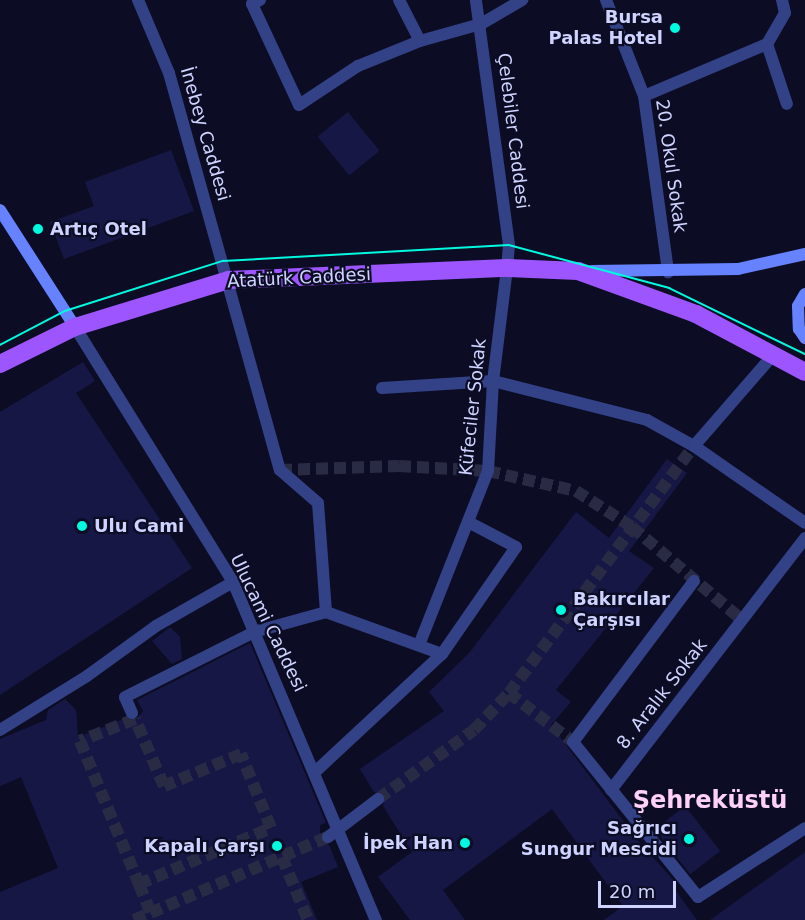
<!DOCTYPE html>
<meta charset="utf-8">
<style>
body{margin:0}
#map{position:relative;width:805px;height:920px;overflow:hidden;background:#0c0d24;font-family:"DejaVu Sans",sans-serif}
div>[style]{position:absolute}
.building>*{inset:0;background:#171746;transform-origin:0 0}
.street-tunnel>*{height:12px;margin-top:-6px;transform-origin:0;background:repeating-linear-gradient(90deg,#292b45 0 12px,transparent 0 18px)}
.street>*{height:12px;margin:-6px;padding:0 6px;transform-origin:6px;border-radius:6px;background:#334187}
.secondary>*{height:12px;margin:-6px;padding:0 6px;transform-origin:6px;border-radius:6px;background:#6682ff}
.primary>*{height:18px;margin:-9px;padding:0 9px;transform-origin:9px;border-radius:9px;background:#9d56ff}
.tram>*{height:1.5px;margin:-0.75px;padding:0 0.75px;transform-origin:0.75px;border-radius:0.75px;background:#00fadf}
.dots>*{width:16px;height:16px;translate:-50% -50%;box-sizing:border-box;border:3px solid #0c0d24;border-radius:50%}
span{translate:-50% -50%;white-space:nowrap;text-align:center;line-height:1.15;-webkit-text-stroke:4.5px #0c0d24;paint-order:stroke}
.poi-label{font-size:18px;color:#cfd3ff;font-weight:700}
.right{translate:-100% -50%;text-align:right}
.left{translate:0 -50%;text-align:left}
.street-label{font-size:18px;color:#cfd3ff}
.district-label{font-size:24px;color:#ffd1f8;font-weight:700}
.scale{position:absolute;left:598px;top:881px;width:78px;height:27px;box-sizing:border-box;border:3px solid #cfd3ff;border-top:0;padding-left:8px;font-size:18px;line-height:21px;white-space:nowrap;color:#cfd3ff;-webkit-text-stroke:4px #0c0d24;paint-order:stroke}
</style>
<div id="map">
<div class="building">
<i style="left:348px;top:112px;width:50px;height:39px;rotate:51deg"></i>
<i style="clip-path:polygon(171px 150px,194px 211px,64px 259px,50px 222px,94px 206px,85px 182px)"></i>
<i style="clip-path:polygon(83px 362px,95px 381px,76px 393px,192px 568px,0 695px,0 412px)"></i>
<i style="clip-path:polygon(667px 459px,687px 473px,629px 551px,654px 568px,556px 690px,571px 702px,551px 725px,639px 842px,677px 884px,673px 887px,697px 920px,604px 920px,623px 906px,552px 809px,443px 890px,465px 920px,410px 920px,378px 877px,412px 852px,383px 806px,385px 795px,374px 792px,360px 769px,444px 711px,429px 692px,470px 652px,576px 512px,609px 538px)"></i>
<i style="clip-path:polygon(170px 627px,180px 637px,182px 659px,172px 664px,152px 641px)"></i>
<i style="clip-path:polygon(250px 643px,326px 823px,320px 825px,320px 839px,329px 845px,338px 867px,301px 882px,317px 920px,0 920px,0 892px,58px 868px,21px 777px,0 786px,0 739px,46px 720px,48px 710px,65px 699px,76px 710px,78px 737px,126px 718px,135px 721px,143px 711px,137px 700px)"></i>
<i style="left:685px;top:806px;width:57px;height:38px;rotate:52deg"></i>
<i style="clip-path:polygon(805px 852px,805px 920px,710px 920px)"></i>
</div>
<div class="street-tunnel">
<i style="left:280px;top:470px;width:119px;rotate:-1.9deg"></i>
<i style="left:399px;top:466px;width:89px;rotate:3.2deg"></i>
<i style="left:488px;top:471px;width:90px;rotate:12.8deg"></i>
<i style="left:576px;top:491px;width:67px;rotate:32.7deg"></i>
<i style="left:632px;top:527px;width:144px;rotate:40.2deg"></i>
<i style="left:509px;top:693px;width:81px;rotate:37.4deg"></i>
<i style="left:378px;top:799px;width:118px;rotate:-35.7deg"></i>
<i style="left:474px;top:730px;width:51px;rotate:-46.6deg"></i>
<i style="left:509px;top:693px;width:309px;rotate:-53.2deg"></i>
<i style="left:282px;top:857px;width:68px;rotate:67.6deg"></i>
<i style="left:139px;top:884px;width:143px;rotate:-23deg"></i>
<i style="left:271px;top:828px;width:80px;rotate:-112.1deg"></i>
<i style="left:241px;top:754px;width:83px;rotate:157.4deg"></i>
<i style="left:164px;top:786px;width:73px;rotate:-113.4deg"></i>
<i style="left:135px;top:719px;width:59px;rotate:158.2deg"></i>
<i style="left:80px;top:741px;width:155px;rotate:67.6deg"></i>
<i style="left:139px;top:884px;width:31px;rotate:68deg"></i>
<i style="left:134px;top:920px;width:211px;rotate:-23.2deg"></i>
</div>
<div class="street">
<i style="left:138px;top:0;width:79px;rotate:67deg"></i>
<i style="left:169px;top:73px;width:412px;rotate:74.4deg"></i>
<i style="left:280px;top:470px;width:50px;rotate:41deg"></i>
<i style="left:318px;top:503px;width:109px;rotate:85.8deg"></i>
<i style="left:326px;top:612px;width:123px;rotate:19.9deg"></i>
<i style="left:260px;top:0;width:9px;rotate:153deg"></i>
<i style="left:252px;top:4px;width:111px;rotate:65deg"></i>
<i style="left:299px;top:105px;width:71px;rotate:-33.5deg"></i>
<i style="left:358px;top:66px;width:67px;rotate:-22deg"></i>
<i style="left:420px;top:41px;width:63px;rotate:-15.6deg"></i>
<i style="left:481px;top:24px;width:48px;rotate:-30.3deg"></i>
<i style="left:399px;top:0;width:46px;rotate:62.9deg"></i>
<i style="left:606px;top:0;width:103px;rotate:68.4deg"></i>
<i style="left:644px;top:96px;width:178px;rotate:82.2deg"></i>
<i style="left:782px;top:0;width:13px;rotate:77deg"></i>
<i style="left:785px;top:13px;width:36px;rotate:120deg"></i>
<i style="left:767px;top:44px;width:63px;rotate:71.6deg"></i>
<i style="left:644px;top:96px;width:134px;rotate:-22.9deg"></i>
<i style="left:75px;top:327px;width:300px;rotate:58.2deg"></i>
<i style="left:233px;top:582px;width:367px;rotate:67.1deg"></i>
<i style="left:382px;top:388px;width:111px;rotate:-3.6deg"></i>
<i style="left:493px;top:381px;width:159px;rotate:14.2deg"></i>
<i style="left:647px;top:420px;width:54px;rotate:29deg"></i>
<i style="left:694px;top:446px;width:135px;rotate:34.7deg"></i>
<i style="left:694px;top:446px;width:121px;rotate:-49deg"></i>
<i style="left:694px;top:581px;width:201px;rotate:126.9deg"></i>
<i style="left:573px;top:742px;width:199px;rotate:51.1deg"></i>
<i style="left:698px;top:897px;width:127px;rotate:-32.8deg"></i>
<i style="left:419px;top:645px;width:187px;rotate:-68.4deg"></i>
<i style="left:488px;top:471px;width:90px;rotate:-86.8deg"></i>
<i style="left:493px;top:381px;width:114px;rotate:-82.9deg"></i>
<i style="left:507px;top:268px;width:23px;rotate:-85deg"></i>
<i style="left:509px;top:245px;width:247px;rotate:-97.7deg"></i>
<i style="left:132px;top:713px;width:17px;rotate:-114deg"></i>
<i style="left:125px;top:697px;width:144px;rotate:-26.7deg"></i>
<i style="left:254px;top:632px;width:75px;rotate:-15.5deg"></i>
<i style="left:0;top:730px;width:102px;rotate:-31.8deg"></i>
<i style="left:87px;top:676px;width:85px;rotate:-35.9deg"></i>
<i style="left:156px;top:626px;width:89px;rotate:-29.7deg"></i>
<i style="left:316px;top:771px;width:172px;rotate:-42.9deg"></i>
<i style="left:442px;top:654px;width:130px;rotate:-55.3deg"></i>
<i style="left:516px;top:547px;width:52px;rotate:-152.4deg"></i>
<i style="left:611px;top:790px;width:318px;rotate:-52.4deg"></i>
<i style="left:328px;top:837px;width:63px;rotate:-37.2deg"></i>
</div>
<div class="secondary">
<i style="left:0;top:210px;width:139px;rotate:57.3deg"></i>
<i style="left:592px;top:271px;width:146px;rotate:-0.8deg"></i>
<i style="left:738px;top:269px;width:69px;rotate:-12.6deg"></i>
<i style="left:805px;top:294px;width:14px;rotate:120deg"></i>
<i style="left:798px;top:306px;width:23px;rotate:88deg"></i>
<i style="left:799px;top:329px;width:11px;rotate:56deg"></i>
</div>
<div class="primary">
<i style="left:0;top:364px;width:84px;rotate:-26.3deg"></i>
<i style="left:75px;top:327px;width:161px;rotate:-17deg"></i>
<i style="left:229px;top:280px;width:278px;rotate:-2.5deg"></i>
<i style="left:507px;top:268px;width:71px;rotate:2.4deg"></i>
<i style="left:578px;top:271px;width:126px;rotate:20deg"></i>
<i style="left:696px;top:314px;width:123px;rotate:28deg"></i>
</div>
<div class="tram">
<i style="left:0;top:345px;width:73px;rotate:-27.6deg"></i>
<i style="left:65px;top:311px;width:166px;rotate:-17.6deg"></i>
<i style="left:223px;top:261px;width:286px;rotate:-3.2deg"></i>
<i style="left:509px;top:245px;width:166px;rotate:15deg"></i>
<i style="left:669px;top:288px;width:151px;rotate:25.9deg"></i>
</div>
<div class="dots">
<i style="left:675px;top:28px;background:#00fadf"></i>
<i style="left:38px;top:229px;background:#00fadf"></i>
<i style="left:82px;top:526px;background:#00fadf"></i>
<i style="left:561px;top:610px;background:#00fadf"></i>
<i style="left:689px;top:839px;background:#00fadf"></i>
<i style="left:465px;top:843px;background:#00fadf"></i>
<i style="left:277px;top:846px;background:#00fadf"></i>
</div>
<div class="poi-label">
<span class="right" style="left:663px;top:28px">Bursa<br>Palas Hotel</span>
<span class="left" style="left:50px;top:229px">Artıç Otel</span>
<span class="left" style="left:94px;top:526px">Ulu Cami</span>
<span class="left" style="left:573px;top:610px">Bakırcılar<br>Çarşısı</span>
<span class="right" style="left:677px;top:839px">Sağrıcı<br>Sungur Mescidi</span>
<span class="right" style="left:453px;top:843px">İpek Han</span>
<span class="right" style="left:265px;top:846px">Kapalı Çarşı</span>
</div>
<div class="street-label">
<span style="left:513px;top:131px;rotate:83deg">Çelebiler Caddesi</span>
<span style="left:205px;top:134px;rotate:74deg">İnebey Caddesi</span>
<span style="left:671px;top:166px;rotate:82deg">20. Okul Sokak</span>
<span style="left:299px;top:278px;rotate:-3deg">Atatürk Caddesi</span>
<span style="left:473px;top:407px;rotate:-84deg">Küfeciler Sokak</span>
<span style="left:268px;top:623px;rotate:64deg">Ulucami Caddesi</span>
<span style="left:662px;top:694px;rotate:-52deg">8. Aralık Sokak</span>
</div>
<div class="district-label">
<span style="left:710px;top:801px">Şehreküstü</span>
</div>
<div class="scale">20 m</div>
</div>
